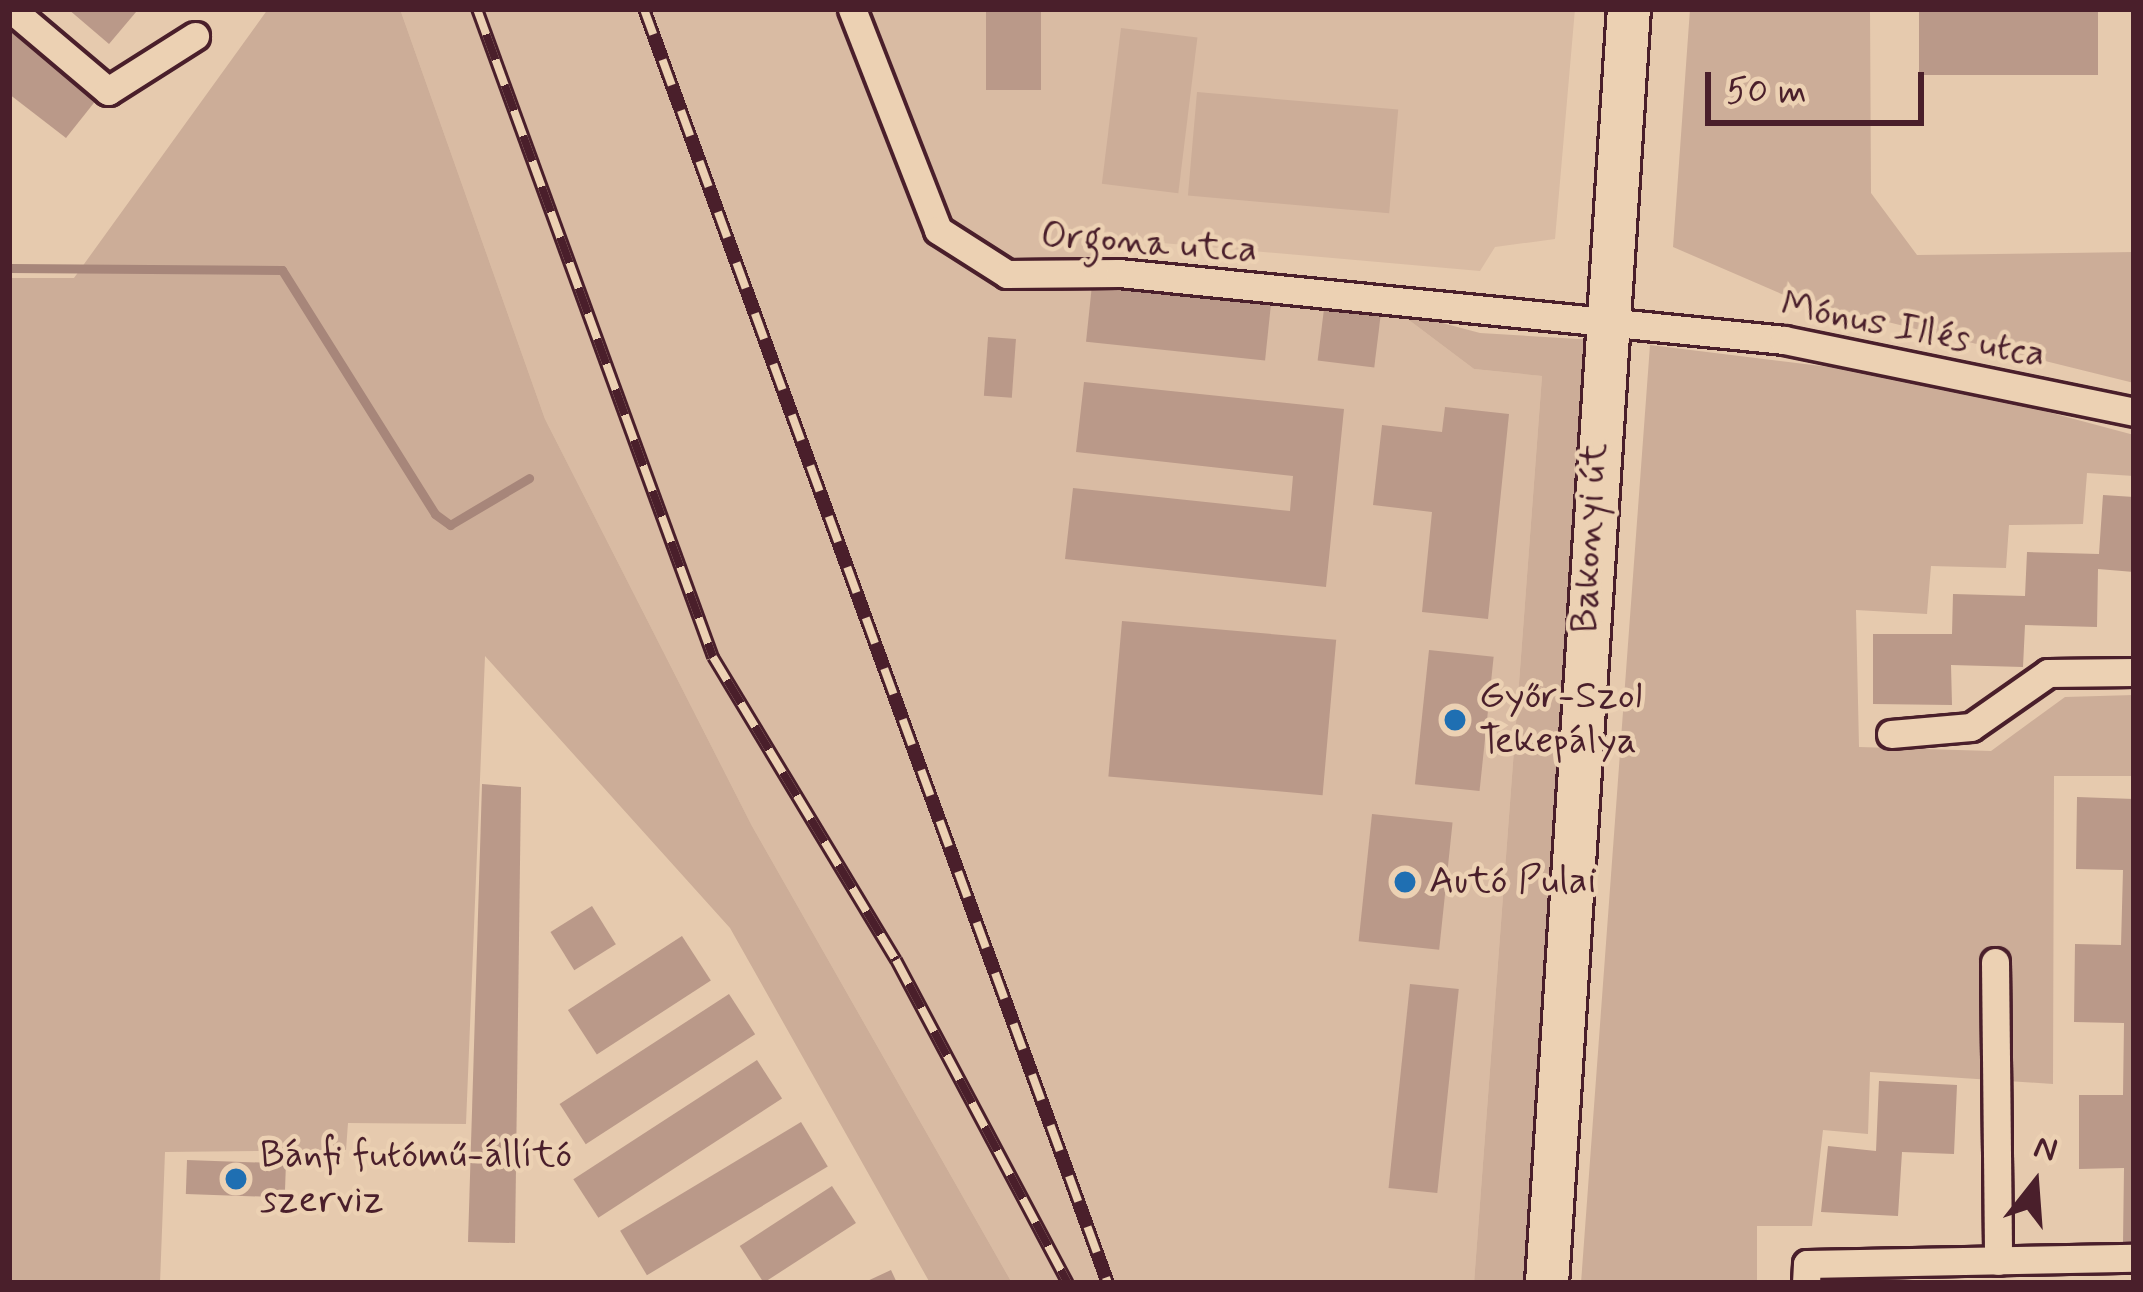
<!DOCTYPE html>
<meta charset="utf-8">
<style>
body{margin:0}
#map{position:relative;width:2143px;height:1292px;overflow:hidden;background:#e6caae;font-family:Mynerve,sans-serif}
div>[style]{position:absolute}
.built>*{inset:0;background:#d9bba3}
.green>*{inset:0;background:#ccad98;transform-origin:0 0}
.stream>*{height:9px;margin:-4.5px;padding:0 4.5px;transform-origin:4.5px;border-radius:4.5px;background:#a7867a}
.building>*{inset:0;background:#ba9989;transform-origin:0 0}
.roads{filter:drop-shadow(3px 0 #4a1f2b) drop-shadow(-3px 0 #4a1f2b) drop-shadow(0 3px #4a1f2b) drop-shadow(0 -3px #4a1f2b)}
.minor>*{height:27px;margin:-13.5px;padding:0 13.5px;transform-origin:13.5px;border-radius:13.5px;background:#ecd1b3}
.primary>*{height:42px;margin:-21px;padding:0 21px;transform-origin:21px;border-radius:21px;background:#ecd1b3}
.rail>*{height:14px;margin-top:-7px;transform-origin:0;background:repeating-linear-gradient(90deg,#ecd1b3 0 27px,#4a1f2b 0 54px);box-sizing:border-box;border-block:3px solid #4a1f2b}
.dots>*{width:33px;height:33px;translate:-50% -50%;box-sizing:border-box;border:6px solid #ecd1b3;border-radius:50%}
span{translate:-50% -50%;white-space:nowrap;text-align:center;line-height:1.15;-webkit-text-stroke:9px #ecd1b3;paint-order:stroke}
.street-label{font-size:39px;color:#4a1f2b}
.poi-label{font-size:39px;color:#4a1f2b}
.left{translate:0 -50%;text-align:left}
.frame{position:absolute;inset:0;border:12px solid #4a1f2b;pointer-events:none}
.north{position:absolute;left:1975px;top:1124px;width:120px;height:120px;-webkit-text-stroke:9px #ecd1b3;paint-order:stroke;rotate:17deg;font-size:33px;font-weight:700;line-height:48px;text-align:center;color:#4a1f2b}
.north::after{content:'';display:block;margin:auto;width:42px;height:54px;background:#4a1f2b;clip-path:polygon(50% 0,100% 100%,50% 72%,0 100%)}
.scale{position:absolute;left:1705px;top:72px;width:219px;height:54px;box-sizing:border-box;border:6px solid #4a1f2b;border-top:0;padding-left:15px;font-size:36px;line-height:42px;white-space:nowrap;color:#4a1f2b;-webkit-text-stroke:9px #ecd1b3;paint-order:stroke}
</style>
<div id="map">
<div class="built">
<i style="clip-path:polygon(400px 9px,1575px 9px,1555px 239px,1495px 247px,1480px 271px,1095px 237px,1092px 285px,1397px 311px,1474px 369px,1542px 376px,1474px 1283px,1012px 1283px,752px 826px,545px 419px)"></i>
</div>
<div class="green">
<i style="clip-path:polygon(268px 9px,400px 9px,545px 419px,752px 826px,1012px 1283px,930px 1283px,730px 928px,485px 656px,466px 1124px,348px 1123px,346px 1150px,165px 1152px,160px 1283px,9px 1283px,9px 278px,74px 278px)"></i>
<i style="clip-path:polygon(1690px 9px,1870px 9px,1871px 193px,1917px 255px,2134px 252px,2134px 383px,1791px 298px,1673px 247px)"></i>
<i style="left:1121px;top:28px;width:77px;height:157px;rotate:7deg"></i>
<i style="left:1197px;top:92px;width:202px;height:104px;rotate:5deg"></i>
<i style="clip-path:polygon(1397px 311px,1480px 333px,1595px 340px,1546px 1283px,1474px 1283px,1542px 376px,1474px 369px)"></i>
<i style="clip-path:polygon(1650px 345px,1920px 378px,2134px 435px,2134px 476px,2087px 473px,2083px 524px,2009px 525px,2006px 568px,1931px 566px,1927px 614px,1856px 610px,1859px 747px,1991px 751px,2065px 697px,2134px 695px,2134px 776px,2054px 776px,2053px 1084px,1870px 1072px,1868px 1134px,1823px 1130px,1812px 1226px,1757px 1226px,1757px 1283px,1581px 1283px)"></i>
</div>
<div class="stream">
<i style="left:9px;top:268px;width:273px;rotate:0.4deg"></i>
<i style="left:282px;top:270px;width:288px;rotate:57.9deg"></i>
<i style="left:435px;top:514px;width:19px;rotate:36deg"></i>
<i style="left:450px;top:525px;width:92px;rotate:-30.7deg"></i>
</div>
<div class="building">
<i style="clip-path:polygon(68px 9px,133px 9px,136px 12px,109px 44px)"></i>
<i style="left:986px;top:9px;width:55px;height:81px"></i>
<i style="left:1919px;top:9px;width:179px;height:66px"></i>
<i style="clip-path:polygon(9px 30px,97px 99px,66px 138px,9px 94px)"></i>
<i style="left:1092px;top:285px;width:180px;height:57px;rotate:6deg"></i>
<i style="left:1324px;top:309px;width:57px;height:52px;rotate:7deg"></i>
<i style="left:988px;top:337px;width:28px;height:59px;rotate:4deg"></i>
<i style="clip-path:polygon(1084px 382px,1344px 409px,1326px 587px,1065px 559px,1073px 488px,1290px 511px,1293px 476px,1076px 452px)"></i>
<i style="clip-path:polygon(1445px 407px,1509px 414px,1488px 619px,1422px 612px,1432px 512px,1373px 505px,1382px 425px,1442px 432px)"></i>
<i style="clip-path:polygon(2103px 495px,2134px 497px,2134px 572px,2098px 569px,2097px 627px,2025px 625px,2023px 667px,1951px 665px,1952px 705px,1873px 704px,1873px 634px,1952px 634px,1953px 594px,2025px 596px,2027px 552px,2099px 554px)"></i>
<i style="left:1122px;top:621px;width:215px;height:156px;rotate:5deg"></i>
<i style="left:1429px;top:650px;width:65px;height:135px;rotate:6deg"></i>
<i style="clip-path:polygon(482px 784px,521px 787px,515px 1243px,468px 1242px)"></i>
<i style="clip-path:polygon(2077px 797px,2134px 799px,2134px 1244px,2123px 1243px,2124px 1168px,2079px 1169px,2079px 1095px,2123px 1095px,2124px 1023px,2074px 1022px,2075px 944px,2121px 945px,2123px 870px,2076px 869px)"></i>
<i style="left:1372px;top:814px;width:81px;height:128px;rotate:6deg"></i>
<i style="left:592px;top:906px;width:45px;height:49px;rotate:58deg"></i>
<i style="left:682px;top:936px;width:53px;height:136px;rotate:57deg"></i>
<i style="left:1410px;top:984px;width:49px;height:205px;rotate:6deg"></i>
<i style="left:729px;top:994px;width:48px;height:202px;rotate:57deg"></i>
<i style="left:757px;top:1060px;width:46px;height:219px;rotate:57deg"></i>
<i style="clip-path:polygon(1879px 1081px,1957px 1085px,1954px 1154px,1902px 1152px,1898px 1216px,1821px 1212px,1828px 1146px,1876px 1151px)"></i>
<i style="left:801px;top:1122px;width:52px;height:211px;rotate:59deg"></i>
<i style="left:187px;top:1160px;width:99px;height:34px;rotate:2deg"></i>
<i style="left:832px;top:1186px;width:44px;height:110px;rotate:57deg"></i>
<i style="clip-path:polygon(891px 1270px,897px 1283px,863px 1283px)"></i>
</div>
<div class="roads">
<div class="minor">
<i style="left:11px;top:9px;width:127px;rotate:40.2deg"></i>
<i style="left:108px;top:91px;width:103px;rotate:-32.3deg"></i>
<i style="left:852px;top:9px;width:237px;rotate:68.7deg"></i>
<i style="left:938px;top:230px;width:82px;rotate:32.5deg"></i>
<i style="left:1007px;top:274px;width:112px;rotate:-0.5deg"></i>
<i style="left:1119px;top:273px;width:668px;rotate:5.75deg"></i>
<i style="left:1784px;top:340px;width:357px;rotate:11.6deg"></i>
<i style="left:1891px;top:734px;width:80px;rotate:-5deg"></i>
<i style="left:1971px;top:727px;width:94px;rotate:-35deg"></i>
<i style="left:2048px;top:673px;width:86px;rotate:-0.7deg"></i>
<i style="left:1995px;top:962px;width:299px;rotate:89.4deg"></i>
<i style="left:1806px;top:1283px;width:19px;rotate:-87deg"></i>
<i style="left:1807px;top:1264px;width:327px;rotate:-1.1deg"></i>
</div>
<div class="primary">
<i style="left:1547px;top:1283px;width:1277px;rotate:-86.32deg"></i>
</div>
</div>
<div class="rail">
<i style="left:477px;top:9px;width:690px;rotate:69.99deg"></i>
<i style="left:713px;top:657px;width:354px;rotate:58.9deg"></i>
<i style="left:896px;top:960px;width:366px;rotate:62deg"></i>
<i style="left:644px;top:9px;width:1356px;rotate:69.99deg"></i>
</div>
<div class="dots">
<i style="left:1455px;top:720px;background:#1f6fb2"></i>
<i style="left:1405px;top:882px;background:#1f6fb2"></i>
<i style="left:236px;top:1179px;background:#1f6fb2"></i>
</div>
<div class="street-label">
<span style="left:1149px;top:244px;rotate:4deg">Orgona utca</span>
<span style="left:1913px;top:331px;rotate:11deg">Mónus Illés utca</span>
<span style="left:1591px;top:538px;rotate:-87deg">Bakonyi út</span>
</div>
<div class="poi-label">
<span class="left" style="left:1479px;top:720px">Győr-Szol<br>Tekepálya</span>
<span class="left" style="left:1429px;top:882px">Autó Pulai</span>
<span class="left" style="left:260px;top:1179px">Bánfi futómű-állító<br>szerviz</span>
</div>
<div class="frame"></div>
<div class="north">N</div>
<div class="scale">50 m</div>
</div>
